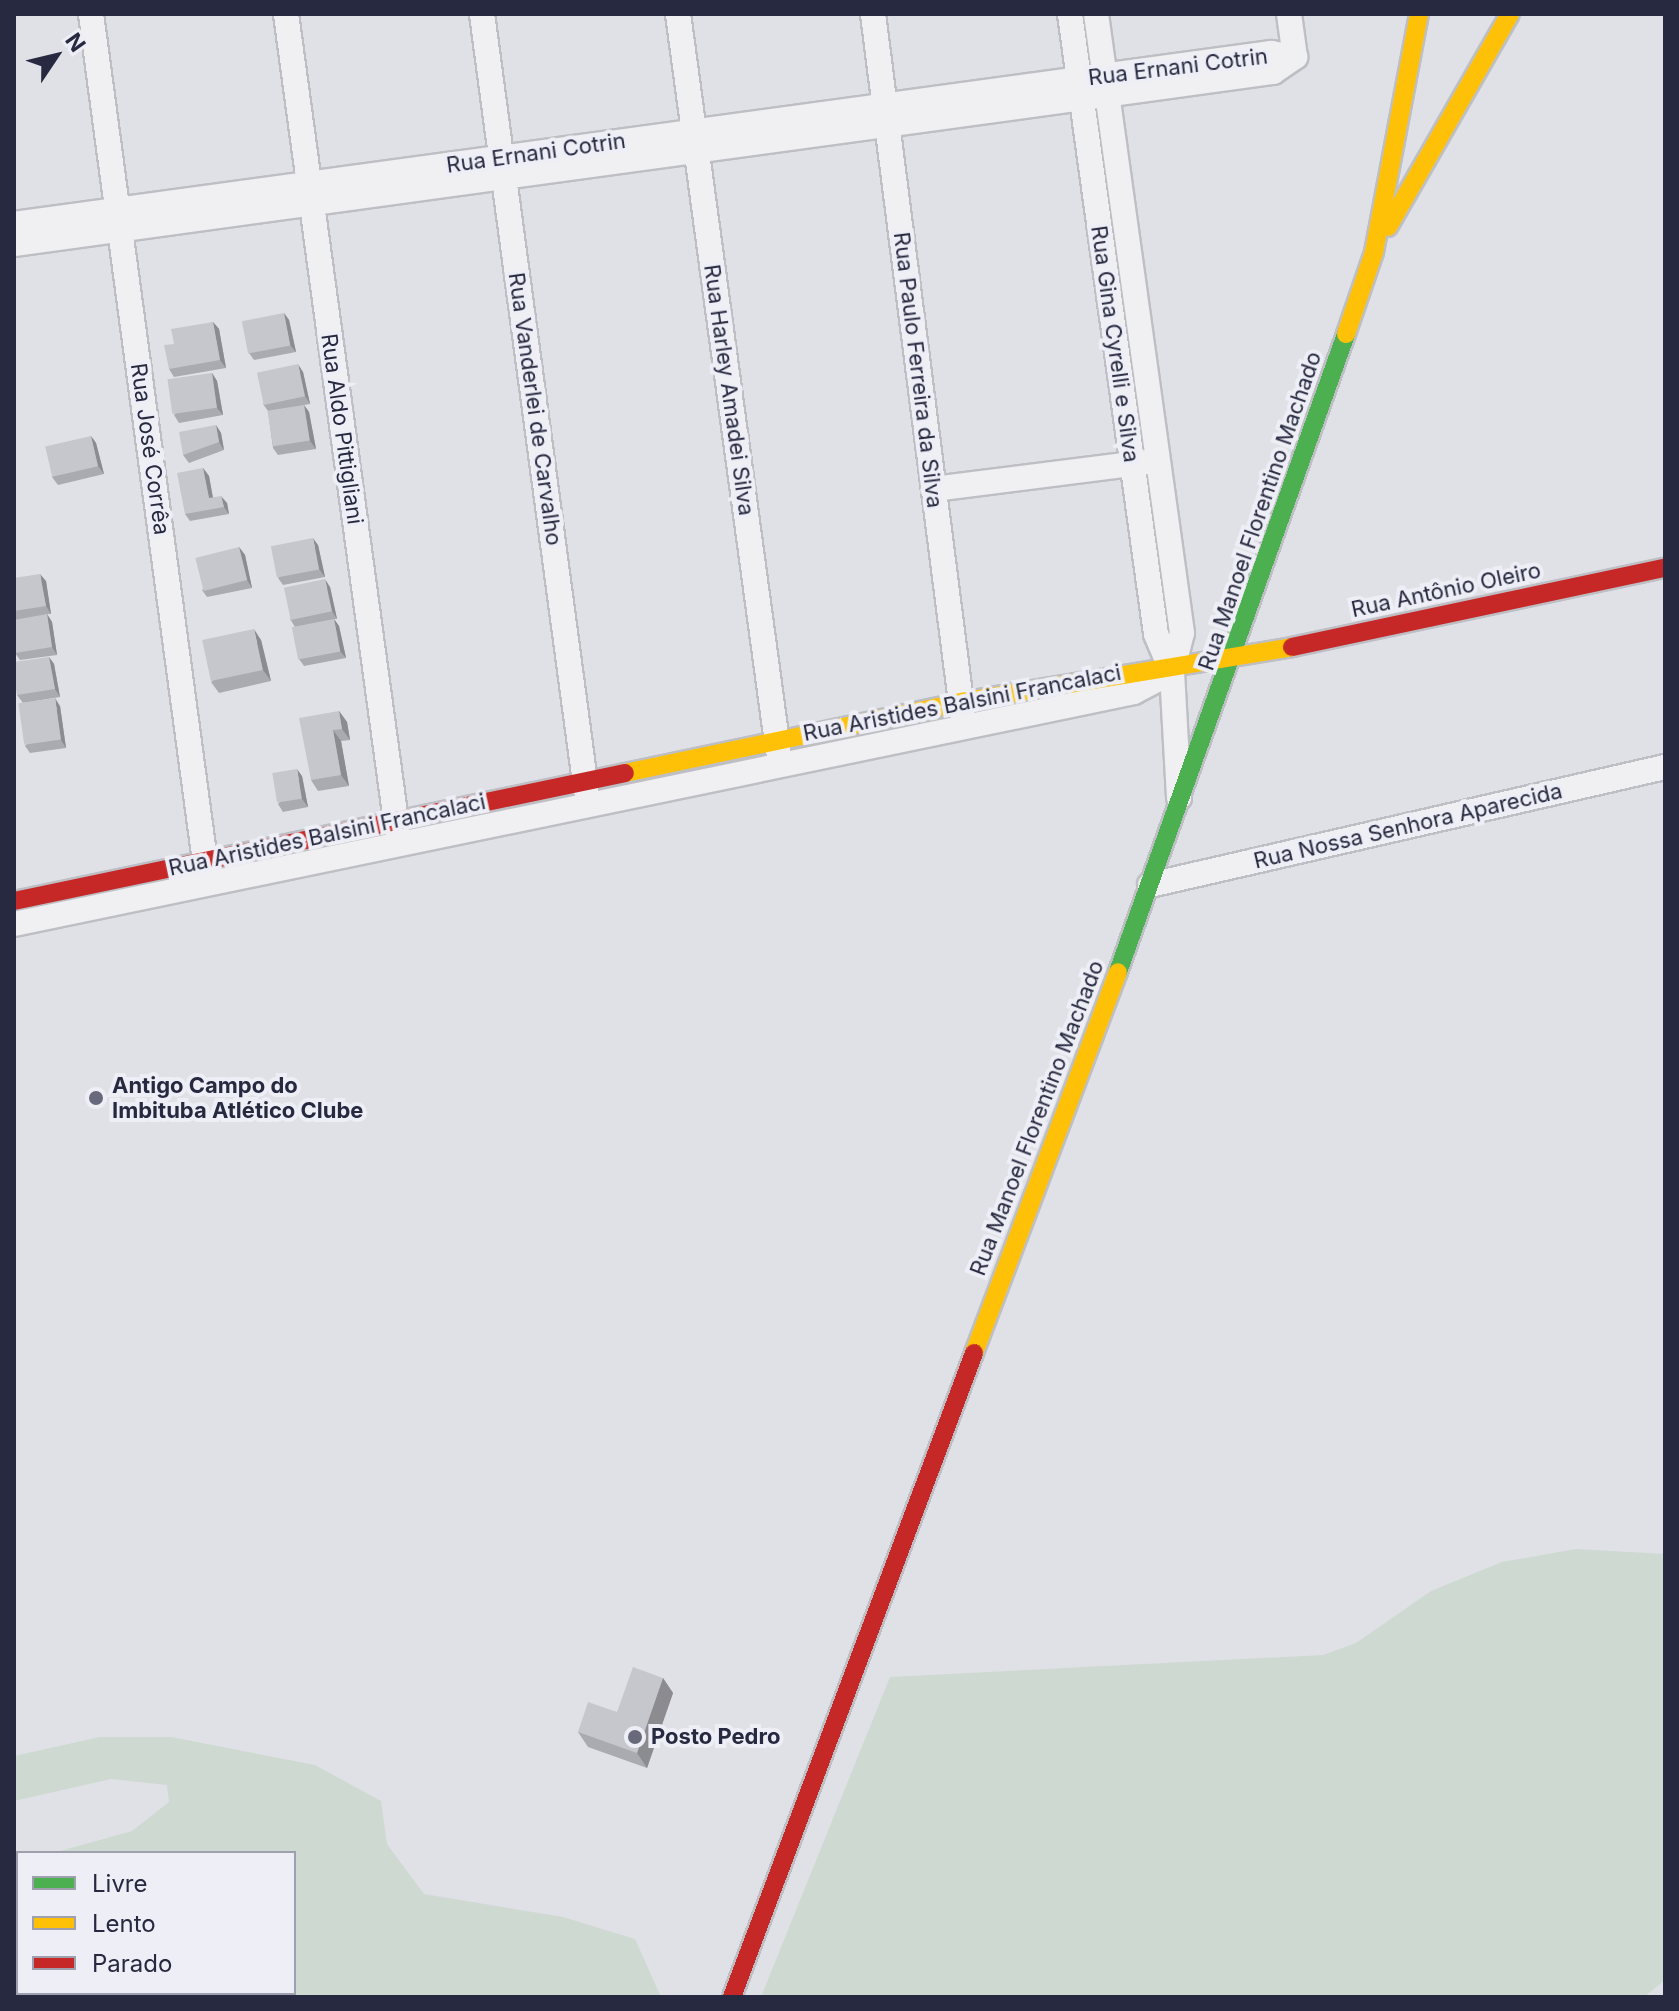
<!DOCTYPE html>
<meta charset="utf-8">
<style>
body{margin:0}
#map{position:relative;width:1679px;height:2011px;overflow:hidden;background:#e0e1e6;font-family:Inter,sans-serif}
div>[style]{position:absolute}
.green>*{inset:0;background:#ced9d1}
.roads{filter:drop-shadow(2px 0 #bebfc4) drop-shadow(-2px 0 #bebfc4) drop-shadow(0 2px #bebfc4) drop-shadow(0 -2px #bebfc4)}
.street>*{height:24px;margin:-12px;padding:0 12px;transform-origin:12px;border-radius:12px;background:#f0f0f3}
.fast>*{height:18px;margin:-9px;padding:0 9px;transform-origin:9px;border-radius:9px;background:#4caf50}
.slow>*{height:18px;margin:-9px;padding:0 9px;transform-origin:9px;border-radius:9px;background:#ffc107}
.jam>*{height:18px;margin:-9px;padding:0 9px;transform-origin:9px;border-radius:9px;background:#c62828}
.wall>*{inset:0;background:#aaabb0}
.shaded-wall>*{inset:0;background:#8b8b90}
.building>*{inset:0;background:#c6c7cd;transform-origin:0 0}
.dots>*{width:22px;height:22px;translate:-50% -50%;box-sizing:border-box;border:4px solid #eeeff6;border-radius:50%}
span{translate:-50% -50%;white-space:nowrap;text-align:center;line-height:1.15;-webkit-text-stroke:8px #eeeff6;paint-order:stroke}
.street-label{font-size:22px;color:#272940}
.poi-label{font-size:22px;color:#272940;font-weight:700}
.left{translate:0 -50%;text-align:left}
.frame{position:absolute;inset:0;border:16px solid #272940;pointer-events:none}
.legend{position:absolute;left:16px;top:1851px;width:280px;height:144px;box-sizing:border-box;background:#eeeff6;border:2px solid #9ea0ad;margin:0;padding:10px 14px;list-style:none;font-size:24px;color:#272940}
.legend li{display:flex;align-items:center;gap:16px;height:40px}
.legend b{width:40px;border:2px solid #9ea0ad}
.north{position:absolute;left:16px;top:16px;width:80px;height:80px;-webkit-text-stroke:6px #eeeff6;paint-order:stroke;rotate:55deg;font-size:22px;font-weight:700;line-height:32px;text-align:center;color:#272940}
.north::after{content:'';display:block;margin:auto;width:28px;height:36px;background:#272940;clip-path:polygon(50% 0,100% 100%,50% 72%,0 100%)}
</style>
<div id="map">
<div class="green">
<i style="clip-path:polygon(1576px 1549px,1665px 1554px,1665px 1980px,1644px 1997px,761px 1997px,890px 1677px,1323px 1655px,1356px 1643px,1431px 1591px,1502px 1562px)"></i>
<i style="clip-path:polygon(100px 1737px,171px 1737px,315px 1765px,381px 1801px,387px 1844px,424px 1894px,563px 1917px,635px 1939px,661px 1997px,14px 1997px,18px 1867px,18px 1993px,294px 1993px,294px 1853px,53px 1853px,132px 1831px,169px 1802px,167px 1785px,111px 1779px,14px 1801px,14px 1756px)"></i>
</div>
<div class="roads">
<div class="street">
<i style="left:91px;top:14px;width:870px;rotate:82.34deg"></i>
<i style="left:286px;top:14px;width:830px;rotate:82.24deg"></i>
<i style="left:482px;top:14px;width:790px;rotate:82.36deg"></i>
<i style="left:678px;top:14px;width:750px;rotate:82.26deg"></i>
<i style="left:873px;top:14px;width:710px;rotate:82.71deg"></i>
<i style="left:1070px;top:14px;width:626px;rotate:82.1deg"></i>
<i style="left:1156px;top:634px;width:41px;rotate:67.2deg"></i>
<i style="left:1172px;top:672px;width:126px;rotate:86.8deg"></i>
<i style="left:1289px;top:14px;width:43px;rotate:82.1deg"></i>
<i style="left:14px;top:224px;width:1269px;rotate:-7.75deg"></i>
<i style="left:1271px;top:53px;width:24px;rotate:9deg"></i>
<i style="left:14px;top:244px;width:1271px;rotate:-7.78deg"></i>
<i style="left:1273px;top:72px;width:27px;rotate:-34deg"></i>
<i style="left:934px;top:489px;width:216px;rotate:-7.2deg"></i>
<i style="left:1150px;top:885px;width:528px;rotate:-12.91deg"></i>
<i style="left:14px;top:924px;width:1144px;rotate:-11.7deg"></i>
<i style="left:1134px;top:692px;width:43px;rotate:-27.8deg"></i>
<i style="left:1172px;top:672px;width:40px;rotate:-75.6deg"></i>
<i style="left:1182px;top:633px;width:625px;rotate:-97.91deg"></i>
</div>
<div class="fast">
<i style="left:1118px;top:972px;width:678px;rotate:-70.33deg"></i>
</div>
<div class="slow">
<i style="left:1388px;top:227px;width:245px;rotate:-60.2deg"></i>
<i style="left:1346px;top:334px;width:87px;rotate:-71.1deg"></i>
<i style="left:1374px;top:252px;width:242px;rotate:-79.3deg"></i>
<i style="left:625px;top:773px;width:343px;rotate:-11.9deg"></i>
<i style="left:961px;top:702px;width:336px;rotate:-9.4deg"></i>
<i style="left:974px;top:1353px;width:407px;rotate:-69.3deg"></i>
</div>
<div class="jam">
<i style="left:1292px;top:647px;width:381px;rotate:-12deg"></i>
<i style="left:14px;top:901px;width:624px;rotate:-11.83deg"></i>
<i style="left:732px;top:1997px;width:688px;rotate:-69.4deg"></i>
</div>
</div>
<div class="wall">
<i style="clip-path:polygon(284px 313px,289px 320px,296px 352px,254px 360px,249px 353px)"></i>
<i style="clip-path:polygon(213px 322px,219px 329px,226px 368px,174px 377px,169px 369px,174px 344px)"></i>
<i style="clip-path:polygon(303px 372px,310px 404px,304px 405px,309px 412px,316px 449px,278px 455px,273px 448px,268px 411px,263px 404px)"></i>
<i style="clip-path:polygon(212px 373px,217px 381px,223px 415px,179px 423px,174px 415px)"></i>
<i style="clip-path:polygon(216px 425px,221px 433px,224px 450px,189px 463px,183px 455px)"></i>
<i style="clip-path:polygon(91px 436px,96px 443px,104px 474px,58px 485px,52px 477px)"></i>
<i style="clip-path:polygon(203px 468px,209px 476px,213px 497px,227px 503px,229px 514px,190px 521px,185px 514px)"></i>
<i style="clip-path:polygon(318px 545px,325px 577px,283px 585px,278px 578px)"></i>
<i style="clip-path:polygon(239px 547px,245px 555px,252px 588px,207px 597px,202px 590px)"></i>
<i style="clip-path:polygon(14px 578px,46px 581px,51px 614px,47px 614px,52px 622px,57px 655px,20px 660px,15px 653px)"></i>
<i style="clip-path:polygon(330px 587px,337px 619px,334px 619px,339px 626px,346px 658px,304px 666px,299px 659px,295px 627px,290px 619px)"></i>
<i style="clip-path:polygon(261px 640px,271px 681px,219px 693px,211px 682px)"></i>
<i style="clip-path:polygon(49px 657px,54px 664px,60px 697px,23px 703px,17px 695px)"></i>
<i style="clip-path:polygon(60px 706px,66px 748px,30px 753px,25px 746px)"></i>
<i style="clip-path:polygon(339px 711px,347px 722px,350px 740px,341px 741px,349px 786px,318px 791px,311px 780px)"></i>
<i style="clip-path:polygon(302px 776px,308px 807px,283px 812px,278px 804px)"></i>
<i style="clip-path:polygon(663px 1678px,673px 1693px,647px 1768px,588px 1747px,578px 1732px,617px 1712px)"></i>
</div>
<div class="shaded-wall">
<i style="clip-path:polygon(284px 313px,289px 320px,296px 352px,290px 345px)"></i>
<i style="clip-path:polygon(213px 322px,219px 329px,226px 368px,220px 360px)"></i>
<i style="clip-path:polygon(298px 364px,303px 372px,310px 404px,305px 396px)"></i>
<i style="clip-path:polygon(212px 373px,217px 381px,223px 415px,217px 408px)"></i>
<i style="clip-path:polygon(304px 405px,309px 412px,316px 449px,310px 441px)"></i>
<i style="clip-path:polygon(216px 425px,221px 433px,224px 450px,219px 442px)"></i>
<i style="clip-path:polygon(91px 436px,96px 443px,104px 474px,98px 466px)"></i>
<i style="clip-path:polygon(203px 468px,209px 476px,214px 505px,209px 498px)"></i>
<i style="clip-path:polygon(221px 496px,227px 503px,229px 514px,224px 507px)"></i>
<i style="clip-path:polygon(313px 538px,318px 545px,325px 577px,319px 569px)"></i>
<i style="clip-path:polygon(239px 547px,245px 555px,252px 588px,247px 580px)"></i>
<i style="clip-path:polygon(40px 574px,46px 581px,51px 614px,46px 606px)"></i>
<i style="clip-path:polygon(325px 579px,330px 587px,337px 619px,332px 611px)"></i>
<i style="clip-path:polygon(47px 614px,52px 622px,57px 655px,52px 647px)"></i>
<i style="clip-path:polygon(334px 619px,339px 626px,346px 658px,340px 651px)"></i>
<i style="clip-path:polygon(254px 629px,261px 640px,271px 681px,263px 670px)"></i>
<i style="clip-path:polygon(49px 657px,54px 664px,60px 697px,55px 689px)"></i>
<i style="clip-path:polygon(55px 698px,60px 706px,66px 748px,61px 740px)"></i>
<i style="clip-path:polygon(339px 711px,347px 722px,350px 740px,342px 729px)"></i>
<i style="clip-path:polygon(333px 730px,341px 741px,349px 786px,341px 775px)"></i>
<i style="clip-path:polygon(297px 769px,302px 776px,308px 807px,302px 799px)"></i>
<i style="clip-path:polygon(663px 1678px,673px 1693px,647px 1768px,637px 1753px)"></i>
</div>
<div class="building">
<i style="left:284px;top:313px;width:33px;height:43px;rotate:79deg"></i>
<i style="clip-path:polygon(213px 322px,220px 360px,169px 369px,164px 345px,174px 344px,171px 329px)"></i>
<i style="left:298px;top:364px;width:33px;height:42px;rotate:78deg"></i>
<i style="left:212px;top:373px;width:35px;height:45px;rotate:82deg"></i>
<i style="left:304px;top:405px;width:36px;height:37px;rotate:81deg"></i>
<i style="clip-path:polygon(216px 425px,219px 442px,183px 455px,179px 432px)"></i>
<i style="left:91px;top:436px;width:31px;height:47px;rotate:77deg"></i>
<i style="clip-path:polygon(203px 468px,209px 498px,221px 496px,224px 507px,185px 514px,177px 473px)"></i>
<i style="left:313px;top:538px;width:32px;height:43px;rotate:79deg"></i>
<i style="left:239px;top:547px;width:34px;height:45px;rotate:76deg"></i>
<i style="clip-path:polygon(40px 574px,46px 606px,14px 611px,14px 578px)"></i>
<i style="left:325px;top:579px;width:33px;height:42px;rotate:78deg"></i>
<i style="clip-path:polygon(47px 614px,52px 647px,15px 653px,14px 620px)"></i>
<i style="left:334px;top:619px;width:33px;height:43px;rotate:79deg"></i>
<i style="left:254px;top:629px;width:42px;height:53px;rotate:78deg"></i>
<i style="clip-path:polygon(49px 657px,55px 689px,17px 695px,14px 676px,14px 662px)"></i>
<i style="left:55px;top:698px;width:42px;height:37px;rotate:82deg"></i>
<i style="clip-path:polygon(339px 711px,342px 729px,333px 730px,341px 775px,311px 780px,299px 718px)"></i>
<i style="left:297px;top:769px;width:30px;height:25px;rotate:81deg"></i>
<i style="clip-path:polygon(633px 1667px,663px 1678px,637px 1753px,578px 1732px,588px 1702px,617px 1712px)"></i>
</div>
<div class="dots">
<i style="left:96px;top:1098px;background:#68697a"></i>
<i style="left:635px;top:1737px;background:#68697a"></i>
</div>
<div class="street-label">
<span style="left:1178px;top:67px;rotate:-7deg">Rua Ernani Cotrin</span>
<span style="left:536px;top:153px;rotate:-8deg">Rua Ernani Cotrin</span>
<span style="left:1115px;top:344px;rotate:82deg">Rua Gina Cyrelli e Silva</span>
<span style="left:918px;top:370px;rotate:83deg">Rua Paulo Ferreira da Silva</span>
<span style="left:729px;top:390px;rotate:82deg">Rua Harley Amadei Silva</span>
<span style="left:535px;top:409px;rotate:82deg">Rua Vanderlei de Carvalho</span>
<span style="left:342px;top:429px;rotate:82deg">Rua Aldo Pittigliani</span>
<span style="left:150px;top:449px;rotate:82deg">Rua José Corrêa</span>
<span style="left:1260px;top:511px;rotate:-71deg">Rua Manoel Florentino Machado</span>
<span style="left:1446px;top:590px;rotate:-12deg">Rua Antônio Oleiro</span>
<span style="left:962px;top:703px;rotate:-11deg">Rua Aristides Balsini Francalaci</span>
<span style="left:1408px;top:826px;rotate:-13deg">Rua Nossa Senhora Aparecida</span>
<span style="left:327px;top:835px;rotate:-12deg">Rua Aristides Balsini Francalaci</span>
<span style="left:1037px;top:1118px;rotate:-69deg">Rua Manoel Florentino Machado</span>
</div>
<div class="poi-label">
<span class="left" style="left:112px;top:1098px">Antigo Campo do<br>Imbituba Atlético Clube</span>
<span class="left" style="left:651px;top:1737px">Posto Pedro</span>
</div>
<div class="frame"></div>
<ul class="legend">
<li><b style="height:10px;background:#4caf50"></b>Livre</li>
<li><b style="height:10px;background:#ffc107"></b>Lento</li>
<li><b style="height:10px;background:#c62828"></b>Parado</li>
</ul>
<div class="north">N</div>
</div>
